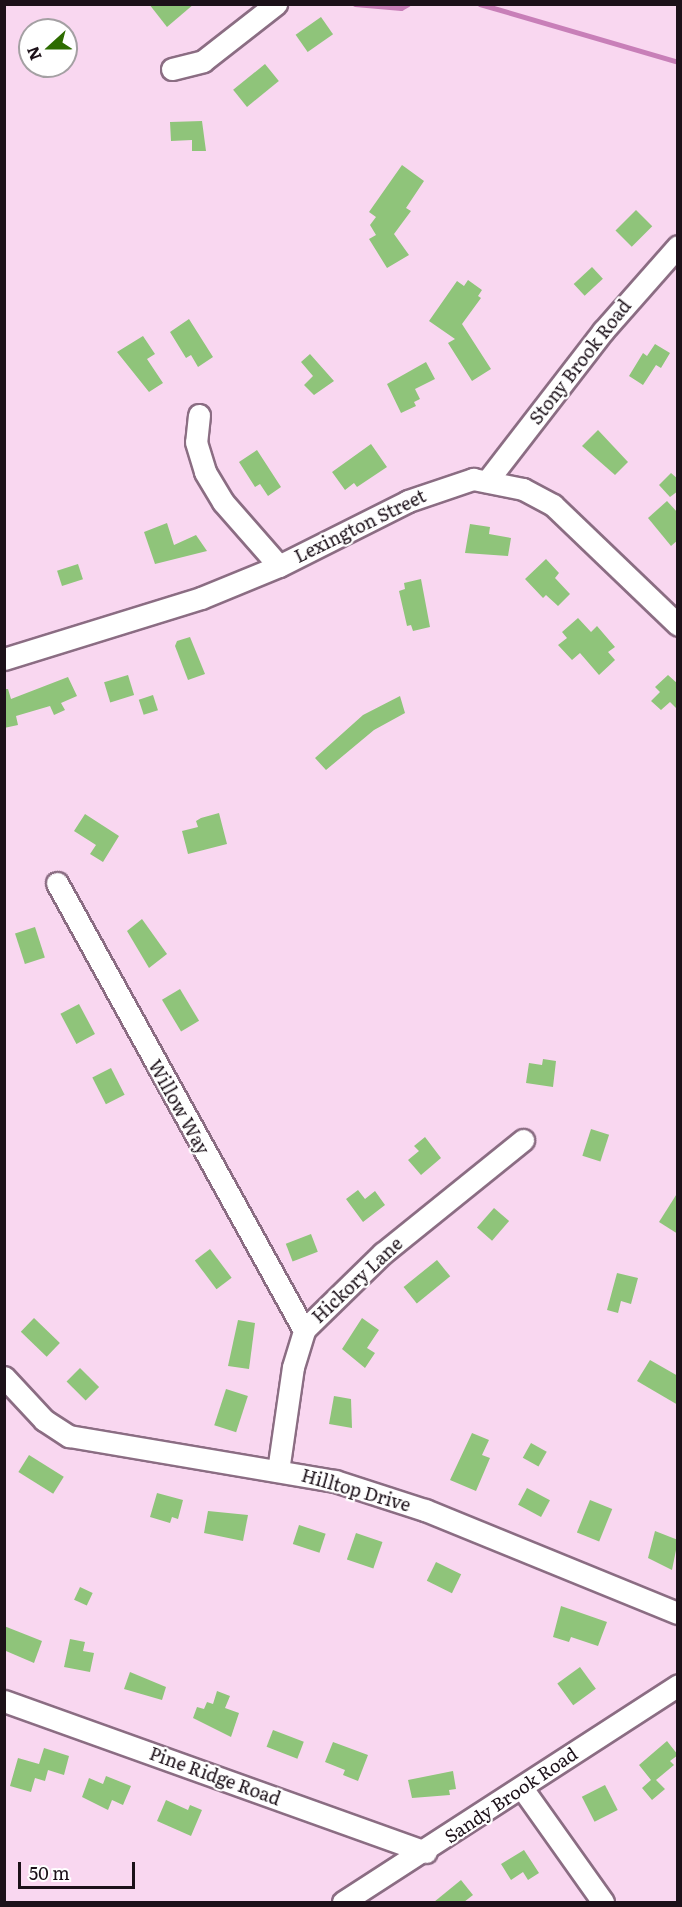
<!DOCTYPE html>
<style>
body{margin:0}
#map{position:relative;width:682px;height:1907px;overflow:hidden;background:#f9d7f0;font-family:Literata,serif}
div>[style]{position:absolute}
.stream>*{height:4.5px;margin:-2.25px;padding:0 2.25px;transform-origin:2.25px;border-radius:2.25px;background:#c87fb8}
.building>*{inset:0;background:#8fc47a;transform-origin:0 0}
.roads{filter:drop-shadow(2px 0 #8b6d83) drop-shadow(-2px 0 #8b6d83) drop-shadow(0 2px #8b6d83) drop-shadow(0 -2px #8b6d83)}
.minor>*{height:21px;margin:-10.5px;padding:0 10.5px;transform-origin:10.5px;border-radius:10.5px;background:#fff}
span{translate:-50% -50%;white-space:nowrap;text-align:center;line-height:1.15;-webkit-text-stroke:4.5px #fff;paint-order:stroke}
.street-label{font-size:18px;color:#1c1119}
.frame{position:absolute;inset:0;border:6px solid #1c1119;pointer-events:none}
.north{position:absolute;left:18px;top:18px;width:60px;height:60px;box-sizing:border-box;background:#fff;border:2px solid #a4a0a3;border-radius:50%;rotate:249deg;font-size:16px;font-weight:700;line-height:24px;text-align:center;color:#1c1119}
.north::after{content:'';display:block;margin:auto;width:21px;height:27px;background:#2d6c00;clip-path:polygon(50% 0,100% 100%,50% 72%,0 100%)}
.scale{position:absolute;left:18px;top:1862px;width:117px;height:27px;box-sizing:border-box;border:3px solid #1c1119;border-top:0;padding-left:8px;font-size:18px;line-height:21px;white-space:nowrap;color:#1c1119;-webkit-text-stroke:4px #fff;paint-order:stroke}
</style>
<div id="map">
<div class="stream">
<i style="left:355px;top:4px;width:46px;rotate:5deg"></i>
<i style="left:401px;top:8px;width:8px;rotate:-30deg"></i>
<i style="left:480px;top:4px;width:206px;rotate:16.3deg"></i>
</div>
<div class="building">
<i style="clip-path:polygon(149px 4px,194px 4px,167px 27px)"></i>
<i style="left:321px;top:17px;width:21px;height:31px;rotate:55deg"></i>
<i style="left:265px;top:64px;width:22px;height:41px;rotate:51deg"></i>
<i style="clip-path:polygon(202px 121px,206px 151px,192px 151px,192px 140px,171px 141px,170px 122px)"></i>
<i style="clip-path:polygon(402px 165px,424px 181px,406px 208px,411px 211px,394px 234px,409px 255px,387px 268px,369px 239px,376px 235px,370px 225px,376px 217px,369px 212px)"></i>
<i style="left:636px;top:210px;width:23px;height:29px;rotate:45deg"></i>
<i style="left:592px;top:267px;width:16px;height:25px;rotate:47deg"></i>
<i style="clip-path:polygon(468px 280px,482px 290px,478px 296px,481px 298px,462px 324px,491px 369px,472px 381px,448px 343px,455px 339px,429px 321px,457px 281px,464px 286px)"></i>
<i style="clip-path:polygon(189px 319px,213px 357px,198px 367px,191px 355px,186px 358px,170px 332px)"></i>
<i style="clip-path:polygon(143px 336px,155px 354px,147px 359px,163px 383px,149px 392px,117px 352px)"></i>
<i style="clip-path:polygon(655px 344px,670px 353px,661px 368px,656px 365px,643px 385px,629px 376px,643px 353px,647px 356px)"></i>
<i style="clip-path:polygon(310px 354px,334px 381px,314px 395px,304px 385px,313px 376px,301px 362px)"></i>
<i style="clip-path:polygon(426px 362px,435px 379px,415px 389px,420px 399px,414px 402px,416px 406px,401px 413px,387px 384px)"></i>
<i style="clip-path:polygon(598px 430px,628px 462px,615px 475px,582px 446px)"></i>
<i style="clip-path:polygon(371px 444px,387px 467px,357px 487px,354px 483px,345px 490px,332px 472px)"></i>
<i style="clip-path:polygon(257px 450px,281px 487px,268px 496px,260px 484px,255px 487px,239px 462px)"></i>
<i style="clip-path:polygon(671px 473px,678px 479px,678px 491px,670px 497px,659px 485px)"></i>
<i style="clip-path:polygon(667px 501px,678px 513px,678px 540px,671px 546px,648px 518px)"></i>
<i style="clip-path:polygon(167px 523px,174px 545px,196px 535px,207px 551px,155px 564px,144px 532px)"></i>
<i style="clip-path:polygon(470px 524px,490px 527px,489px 534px,511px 538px,508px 556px,465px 553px)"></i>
<i style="clip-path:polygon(546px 559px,559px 573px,555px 578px,570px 594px,558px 606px,546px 595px,543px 598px,525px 579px)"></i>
<i style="left:78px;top:564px;width:16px;height:22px;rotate:72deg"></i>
<i style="clip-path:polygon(421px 579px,430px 627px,413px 631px,411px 625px,407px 626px,399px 591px,405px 589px,404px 583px)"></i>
<i style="clip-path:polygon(578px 618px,591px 632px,597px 626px,615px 647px,608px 652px,615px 660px,599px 675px,580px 653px,572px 660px,558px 645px,567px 638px,562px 632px)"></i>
<i style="clip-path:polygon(190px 637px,205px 674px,188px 680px,175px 646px,177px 641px)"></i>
<i style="left:128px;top:675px;width:21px;height:25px;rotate:73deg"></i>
<i style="clip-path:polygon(668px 675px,678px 684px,678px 710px,670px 702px,661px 710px,651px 701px,660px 692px,655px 687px)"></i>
<i style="clip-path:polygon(68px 677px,77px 696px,61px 703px,65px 710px,54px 715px,50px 706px,16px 716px,18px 725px,4px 728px,4px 689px,8px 689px,11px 699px)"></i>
<i style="left:153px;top:695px;width:16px;height:15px;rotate:72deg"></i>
<i style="clip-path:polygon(400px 696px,405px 713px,374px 730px,326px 770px,315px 758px,363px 715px)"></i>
<i style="clip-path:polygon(219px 813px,227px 844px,188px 854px,182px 831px,198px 827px,196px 821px,201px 818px)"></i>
<i style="clip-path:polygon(85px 814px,119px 836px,103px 862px,90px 854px,96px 845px,74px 831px)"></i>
<i style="clip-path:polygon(142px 919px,167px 954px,149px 968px,127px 931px)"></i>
<i style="left:35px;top:927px;width:32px;height:21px;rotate:72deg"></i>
<i style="left:180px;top:989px;width:37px;height:21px;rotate:59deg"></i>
<i style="left:79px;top:1004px;width:34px;height:21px;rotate:62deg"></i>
<i style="clip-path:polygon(543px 1059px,556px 1061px,553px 1087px,526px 1083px,529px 1063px,542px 1065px)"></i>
<i style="left:111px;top:1068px;width:30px;height:21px;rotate:63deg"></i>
<i style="left:591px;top:1129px;width:19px;height:28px;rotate:18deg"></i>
<i style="clip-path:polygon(425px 1137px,441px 1158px,421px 1175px,408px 1160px,419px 1151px,414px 1146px)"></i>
<i style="clip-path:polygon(358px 1190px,365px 1199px,375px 1191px,385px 1205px,363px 1222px,346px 1199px)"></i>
<i style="clip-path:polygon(678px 1192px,678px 1234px,659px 1222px)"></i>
<i style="left:494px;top:1208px;width:20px;height:26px;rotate:41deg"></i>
<i style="left:311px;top:1234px;width:19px;height:27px;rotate:69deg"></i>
<i style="left:210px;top:1249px;width:36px;height:19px;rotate:53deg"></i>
<i style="left:437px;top:1260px;width:21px;height:43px;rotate:51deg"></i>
<i style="clip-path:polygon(617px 1273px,638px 1278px,631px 1304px,621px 1301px,618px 1313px,607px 1310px)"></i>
<i style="left:34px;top:1318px;width:36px;height:19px;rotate:44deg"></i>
<i style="clip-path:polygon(362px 1318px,379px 1330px,367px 1348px,375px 1353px,365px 1368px,342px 1349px)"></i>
<i style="clip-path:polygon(238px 1320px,255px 1323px,249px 1369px,228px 1366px)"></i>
<i style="clip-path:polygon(650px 1360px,678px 1376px,678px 1405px,637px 1381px)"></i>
<i style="left:80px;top:1368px;width:27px;height:19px;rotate:45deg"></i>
<i style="left:226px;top:1389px;width:23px;height:38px;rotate:18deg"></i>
<i style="clip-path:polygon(334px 1396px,351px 1399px,352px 1428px,329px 1424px)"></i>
<i style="clip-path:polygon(472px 1433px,489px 1440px,482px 1455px,490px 1458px,476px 1491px,450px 1480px)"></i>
<i style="left:531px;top:1443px;width:18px;height:17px;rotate:29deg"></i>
<i style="left:29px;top:1455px;width:41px;height:20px;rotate:32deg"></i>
<i style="left:527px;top:1488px;width:26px;height:19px;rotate:28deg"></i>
<i style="clip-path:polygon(157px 1493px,183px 1500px,178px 1519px,172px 1517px,170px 1523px,150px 1517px)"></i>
<i style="left:590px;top:1500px;width:24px;height:35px;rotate:22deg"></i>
<i style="clip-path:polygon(208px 1511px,248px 1515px,243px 1541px,204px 1533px)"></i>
<i style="left:299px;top:1525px;width:28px;height:20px;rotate:18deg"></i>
<i style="clip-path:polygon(655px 1531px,678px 1540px,672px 1570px,648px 1558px)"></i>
<i style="left:356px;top:1533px;width:28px;height:28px;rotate:19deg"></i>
<i style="left:436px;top:1562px;width:28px;height:21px;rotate:26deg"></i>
<i style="left:80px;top:1587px;width:14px;height:14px;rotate:25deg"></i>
<i style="clip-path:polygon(561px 1606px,607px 1622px,598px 1646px,571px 1637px,569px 1642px,553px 1637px)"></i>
<i style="clip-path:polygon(4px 1626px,42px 1641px,34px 1663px,6px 1651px)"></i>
<i style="clip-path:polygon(70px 1639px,85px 1642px,83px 1651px,94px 1653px,90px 1672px,64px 1667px)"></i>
<i style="left:580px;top:1667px;width:27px;height:28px;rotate:54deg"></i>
<i style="clip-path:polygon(130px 1672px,166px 1687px,162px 1700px,124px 1689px)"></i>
<i style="clip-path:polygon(217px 1691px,230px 1696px,225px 1708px,239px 1713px,231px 1737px,193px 1718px,197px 1707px,204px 1709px,207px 1702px,213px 1704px)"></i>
<i style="left:273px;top:1730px;width:33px;height:18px;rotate:21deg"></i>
<i style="clip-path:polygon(667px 1741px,678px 1755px,670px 1761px,674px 1765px,656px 1780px,665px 1789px,652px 1800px,642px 1788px,651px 1780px,639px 1765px)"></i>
<i style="clip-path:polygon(333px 1742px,368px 1755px,358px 1781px,343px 1775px,345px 1770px,325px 1762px)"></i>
<i style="clip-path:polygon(44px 1748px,69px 1756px,64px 1775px,48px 1770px,45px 1781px,35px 1778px,31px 1792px,10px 1786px,18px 1758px,39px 1764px)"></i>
<i style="clip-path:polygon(453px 1771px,456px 1789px,449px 1790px,450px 1795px,412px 1798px,408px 1780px)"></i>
<i style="clip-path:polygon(106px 1776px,131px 1786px,123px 1805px,112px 1800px,108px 1810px,82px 1797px,89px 1778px,103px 1784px)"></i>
<i style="left:605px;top:1785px;width:28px;height:26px;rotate:63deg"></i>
<i style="clip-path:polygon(166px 1800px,188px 1810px,190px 1805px,202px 1810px,191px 1836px,157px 1821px)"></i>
<i style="clip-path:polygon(524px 1850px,539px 1873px,528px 1880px,523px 1872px,511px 1880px,501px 1864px)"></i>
<i style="clip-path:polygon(461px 1880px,473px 1895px,464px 1902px,434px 1902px)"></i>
</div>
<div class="roads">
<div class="minor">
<i style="left:172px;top:69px;width:32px;rotate:-14deg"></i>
<i style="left:203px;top:61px;width:93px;rotate:-38deg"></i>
<i style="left:199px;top:415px;width:27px;rotate:96deg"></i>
<i style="left:196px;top:442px;width:31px;rotate:73deg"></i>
<i style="left:205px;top:472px;width:35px;rotate:59deg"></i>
<i style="left:223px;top:502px;width:85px;rotate:48.8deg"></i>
<i style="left:487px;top:481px;width:190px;rotate:-52.3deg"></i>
<i style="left:603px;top:331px;width:113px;rotate:-48.6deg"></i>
<i style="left:4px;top:659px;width:206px;rotate:-17.2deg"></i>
<i style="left:201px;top:598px;width:84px;rotate:-22.3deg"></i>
<i style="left:279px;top:566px;width:144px;rotate:-26.7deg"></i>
<i style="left:408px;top:501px;width:69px;rotate:-18.7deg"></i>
<i style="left:473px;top:479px;width:51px;rotate:11.3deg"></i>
<i style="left:523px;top:489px;width:34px;rotate:28deg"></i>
<i style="left:553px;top:505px;width:173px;rotate:43.8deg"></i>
<i style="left:57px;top:883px;width:511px;rotate:61.08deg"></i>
<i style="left:4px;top:1377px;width:59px;rotate:47.1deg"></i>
<i style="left:44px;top:1420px;width:30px;rotate:33deg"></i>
<i style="left:69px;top:1436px;width:270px;rotate:9.6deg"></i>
<i style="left:335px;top:1481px;width:95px;rotate:17.9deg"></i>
<i style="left:425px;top:1510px;width:273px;rotate:22.2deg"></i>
<i style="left:278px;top:1471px;width:105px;rotate:-81.8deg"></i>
<i style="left:293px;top:1367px;width:39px;rotate:-73deg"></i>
<i style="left:304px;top:1330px;width:110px;rotate:-44.3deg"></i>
<i style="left:383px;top:1253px;width:180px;rotate:-38.9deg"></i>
<i style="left:4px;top:1701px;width:448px;rotate:19.7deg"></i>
<i style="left:522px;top:1788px;width:140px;rotate:54.6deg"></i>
<i style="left:343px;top:1902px;width:399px;rotate:-32.9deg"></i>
</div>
</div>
<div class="street-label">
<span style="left:580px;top:362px;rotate:-52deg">Stony Brook Road</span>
<span style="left:360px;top:526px;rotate:-26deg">Lexington Street</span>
<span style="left:179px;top:1107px;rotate:61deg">Willow Way</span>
<span style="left:357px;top:1280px;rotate:-43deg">Hickory Lane</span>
<span style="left:356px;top:1490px;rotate:16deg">Hilltop Drive</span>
<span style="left:215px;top:1776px;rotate:20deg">Pine Ridge Road</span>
<span style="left:511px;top:1795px;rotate:-34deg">Sandy Brook Road</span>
</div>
<div class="frame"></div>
<div class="north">N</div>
<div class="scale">50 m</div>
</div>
